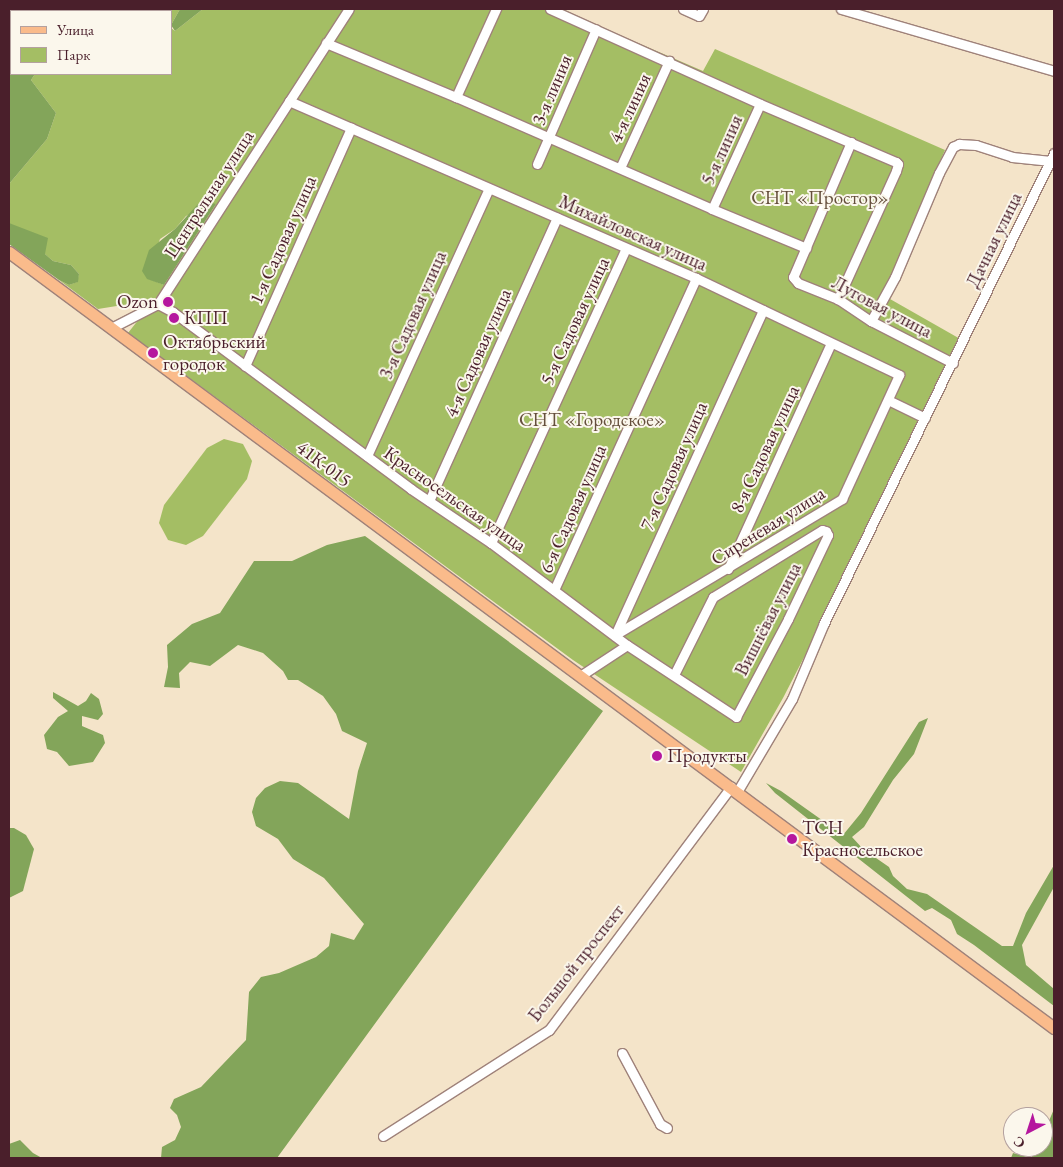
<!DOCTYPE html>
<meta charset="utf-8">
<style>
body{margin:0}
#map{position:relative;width:1063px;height:1167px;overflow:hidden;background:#f4e4c9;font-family:"EB Garamond",serif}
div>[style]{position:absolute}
.green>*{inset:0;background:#a4be64}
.forest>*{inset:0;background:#83a55a}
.roads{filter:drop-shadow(1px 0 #9f827a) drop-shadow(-1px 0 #9f827a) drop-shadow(0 1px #9f827a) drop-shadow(0 -1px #9f827a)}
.minor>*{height:9px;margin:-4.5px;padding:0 4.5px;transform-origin:4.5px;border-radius:4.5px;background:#fff}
.major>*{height:11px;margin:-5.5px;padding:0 5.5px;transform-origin:5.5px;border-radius:5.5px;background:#fabb8b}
.dots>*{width:14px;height:14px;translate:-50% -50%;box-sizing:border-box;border:2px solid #fbf7ec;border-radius:50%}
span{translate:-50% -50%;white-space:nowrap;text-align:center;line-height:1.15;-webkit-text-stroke:4px #fbf7ec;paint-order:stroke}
.street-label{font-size:19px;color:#4a1f2b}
.park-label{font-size:19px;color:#654f3c}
.poi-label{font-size:19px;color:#4a1f2b}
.right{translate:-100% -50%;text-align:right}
.left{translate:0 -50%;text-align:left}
.frame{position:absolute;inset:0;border:10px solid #4a1f2b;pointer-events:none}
.legend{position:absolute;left:10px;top:10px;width:162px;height:65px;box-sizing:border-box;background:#fbf7ec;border:1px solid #b4a19f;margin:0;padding:6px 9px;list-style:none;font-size:15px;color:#4a1f2b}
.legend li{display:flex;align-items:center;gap:10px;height:25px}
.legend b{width:25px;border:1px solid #b4a19f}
.north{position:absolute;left:1003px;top:1107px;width:50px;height:50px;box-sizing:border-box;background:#fbf7ec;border:1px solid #b4a19f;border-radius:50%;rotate:220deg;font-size:14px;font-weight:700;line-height:20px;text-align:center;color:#4a1f2b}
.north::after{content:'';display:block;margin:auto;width:18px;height:22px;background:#b5179e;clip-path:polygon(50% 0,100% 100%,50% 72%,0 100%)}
</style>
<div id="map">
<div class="green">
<i style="clip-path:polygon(67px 9px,180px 9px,171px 25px,171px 11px,68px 11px)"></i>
<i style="clip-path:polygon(evenodd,203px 9px,559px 9px,703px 71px,715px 49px,945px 150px,883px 295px,962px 340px,861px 547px,783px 698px,741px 772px,573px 660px,128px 333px,154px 300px,98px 309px,59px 280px,69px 285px,77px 282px,79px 274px,71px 265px,53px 261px,9px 223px,9px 184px,47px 139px,56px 113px,31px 80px,35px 74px,171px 74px,171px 28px,175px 31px,203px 9px,216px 204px,164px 285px,147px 278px,160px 239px,175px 229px,186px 216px,216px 204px)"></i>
<i style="clip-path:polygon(224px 439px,243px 444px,252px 461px,247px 479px,203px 536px,186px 545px,168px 540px,159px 523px,164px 505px,207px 448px)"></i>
</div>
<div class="forest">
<i style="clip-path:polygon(9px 9px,67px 9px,68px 11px,11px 11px,11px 74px,35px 74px,31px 80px,56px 113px,47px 139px,9px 184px)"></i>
<i style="clip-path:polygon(180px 9px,203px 9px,175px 31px,171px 25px)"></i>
<i style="clip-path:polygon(208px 202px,216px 204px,164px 285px,147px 279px,142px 271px,149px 250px,175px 229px,198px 204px)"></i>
<i style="clip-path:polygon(9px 223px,48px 238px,45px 254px,53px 261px,71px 265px,79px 274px,78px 282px,69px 285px,59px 280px,9px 244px)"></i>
<i style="clip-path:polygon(365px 536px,603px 711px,277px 1158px,161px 1158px,162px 1147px,175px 1140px,181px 1127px,177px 1115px,170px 1108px,174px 1099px,201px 1087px,246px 1040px,249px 992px,261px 977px,279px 973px,316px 957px,329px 946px,331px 933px,354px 940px,364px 924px,324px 878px,293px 859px,278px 839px,256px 826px,252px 812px,256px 798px,265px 788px,280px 781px,298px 783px,349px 819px,358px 771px,367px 743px,342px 731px,336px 714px,323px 696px,298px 680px,288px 680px,283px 671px,263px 653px,238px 645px,210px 666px,190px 662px,179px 673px,180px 688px,164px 687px,168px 667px,167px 645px,192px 624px,220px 613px,254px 561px,292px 561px,327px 545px)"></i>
<i style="clip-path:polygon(53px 692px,78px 706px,86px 701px,91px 693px,99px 699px,103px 714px,98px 720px,82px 716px,82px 726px,103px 735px,105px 743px,93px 762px,69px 766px,57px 752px,47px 749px,44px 735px,58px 717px,68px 711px,53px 698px)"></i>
<i style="clip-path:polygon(928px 718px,914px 754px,893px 780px,864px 827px,852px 837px,863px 849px,889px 867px,893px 876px,907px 889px,927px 894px,1002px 946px,1013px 946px,1026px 913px,1054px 865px,1054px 887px,1022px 945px,1026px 965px,1054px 989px,1054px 1006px,974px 945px,957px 934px,951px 920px,932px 908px,925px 911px,775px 793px,766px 783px,781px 791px,843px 835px,861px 813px,919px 722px)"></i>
<i style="clip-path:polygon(9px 828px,14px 828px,26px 835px,34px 849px,23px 891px,9px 898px)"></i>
<i style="clip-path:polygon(1054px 1109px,1054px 1158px,1011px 1158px,1013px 1153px,1031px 1158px,1038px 1147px,1043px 1147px,1043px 1135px)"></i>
<i style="clip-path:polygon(20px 1140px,33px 1153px,42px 1158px,9px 1158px,9px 1144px)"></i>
</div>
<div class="roads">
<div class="minor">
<i style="left:550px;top:9px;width:230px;rotate:24.3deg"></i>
<i style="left:760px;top:104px;width:148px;rotate:23.1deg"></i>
<i style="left:896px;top:162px;width:3px;rotate:45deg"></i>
<i style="left:898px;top:164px;width:7px;rotate:106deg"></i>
<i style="left:896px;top:171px;width:141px;rotate:114.4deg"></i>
<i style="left:683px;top:9px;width:17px;rotate:24deg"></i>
<i style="left:699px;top:16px;width:8px;rotate:-60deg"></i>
<i style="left:841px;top:9px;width:222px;rotate:16.2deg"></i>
<i style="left:326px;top:43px;width:141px;rotate:22.6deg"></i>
<i style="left:456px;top:97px;width:279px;rotate:23.6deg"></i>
<i style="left:712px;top:209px;width:102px;rotate:22.5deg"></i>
<i style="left:456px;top:97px;width:97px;rotate:-65.6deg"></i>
<i style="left:289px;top:101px;width:444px;rotate:23.5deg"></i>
<i style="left:696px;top:278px;width:225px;rotate:25.5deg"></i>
<i style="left:899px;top:375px;width:136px;rotate:114.7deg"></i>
<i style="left:842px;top:499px;width:265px;rotate:149.1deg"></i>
<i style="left:851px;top:142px;width:147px;rotate:113.2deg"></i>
<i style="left:793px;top:277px;width:8px;rotate:50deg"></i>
<i style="left:798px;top:283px;width:43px;rotate:21.8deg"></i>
<i style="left:838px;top:299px;width:40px;rotate:34deg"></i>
<i style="left:871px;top:321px;width:92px;rotate:27.1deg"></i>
<i style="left:537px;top:164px;width:147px;rotate:-66.4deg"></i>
<i style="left:620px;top:168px;width:118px;rotate:-65.4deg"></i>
<i style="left:712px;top:209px;width:115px;rotate:-65.4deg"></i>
<i style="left:158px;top:304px;width:17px;rotate:28deg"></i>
<i style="left:173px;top:312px;width:297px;rotate:36.6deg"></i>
<i style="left:411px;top:489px;width:97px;rotate:34deg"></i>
<i style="left:491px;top:543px;width:170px;rotate:36.9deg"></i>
<i style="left:627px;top:645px;width:131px;rotate:33.4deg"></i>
<i style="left:736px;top:717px;width:111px;rotate:-62deg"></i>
<i style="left:788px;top:619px;width:93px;rotate:-64.5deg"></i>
<i style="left:828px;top:535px;width:4px;rotate:-117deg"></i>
<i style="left:826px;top:531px;width:4px;rotate:-166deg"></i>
<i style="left:822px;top:530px;width:128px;rotate:148.4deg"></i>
<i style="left:713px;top:597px;width:87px;rotate:116.6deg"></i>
<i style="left:871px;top:321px;width:50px;rotate:-61.4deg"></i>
<i style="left:895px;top:277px;width:113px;rotate:-67.1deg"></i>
<i style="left:939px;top:173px;width:30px;rotate:-62deg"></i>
<i style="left:953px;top:147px;width:7px;rotate:-27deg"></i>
<i style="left:959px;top:144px;width:17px;rotate:3deg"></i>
<i style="left:976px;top:145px;width:38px;rotate:18deg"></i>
<i style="left:1012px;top:157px;width:39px;rotate:6deg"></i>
<i style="left:111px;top:328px;width:53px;rotate:-27.1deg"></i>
<i style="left:158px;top:304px;width:351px;rotate:-57.1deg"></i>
<i style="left:245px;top:366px;width:261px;rotate:-66deg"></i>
<i style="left:888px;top:400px;width:41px;rotate:25.9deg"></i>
<i style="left:367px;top:456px;width:294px;rotate:-65.5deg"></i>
<i style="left:429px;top:501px;width:311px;rotate:-65.7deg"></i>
<i style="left:491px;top:543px;width:324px;rotate:-65.4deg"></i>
<i style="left:728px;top:569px;width:248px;rotate:-65.5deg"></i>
<i style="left:554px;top:590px;width:343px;rotate:-65.5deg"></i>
<i style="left:615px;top:635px;width:357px;rotate:-65.5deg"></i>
<i style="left:580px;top:676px;width:56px;rotate:-33.4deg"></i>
<i style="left:737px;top:792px;width:108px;rotate:-59.4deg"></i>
<i style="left:792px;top:699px;width:82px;rotate:-67.2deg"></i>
<i style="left:824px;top:623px;width:523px;rotate:-63.92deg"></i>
<i style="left:622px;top:1053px;width:81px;rotate:61.8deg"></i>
<i style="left:660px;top:1124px;width:8px;rotate:30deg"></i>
<i style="left:383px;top:1136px;width:197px;rotate:-32.6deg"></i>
<i style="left:549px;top:1030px;width:304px;rotate:-53.2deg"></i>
</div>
<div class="major">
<i style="left:9px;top:252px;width:1302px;rotate:36.6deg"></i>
</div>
</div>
<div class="dots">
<i style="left:168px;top:302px;background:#b5179e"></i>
<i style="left:174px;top:318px;background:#b5179e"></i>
<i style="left:153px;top:353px;background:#b5179e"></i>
<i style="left:657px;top:756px;background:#b5179e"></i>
<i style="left:792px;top:839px;background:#b5179e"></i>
</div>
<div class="street-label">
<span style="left:552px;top:90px;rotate:-67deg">3-я линия</span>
<span style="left:630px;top:108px;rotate:-65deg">4-я линия</span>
<span style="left:722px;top:150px;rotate:-66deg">5-я линия</span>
<span style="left:209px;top:194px;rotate:-57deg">Центральная улица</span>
<span style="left:633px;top:233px;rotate:24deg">Михайловская улица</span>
<span style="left:283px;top:240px;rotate:-66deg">1-я Садовая улица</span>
<span style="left:994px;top:240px;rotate:-64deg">Дачная улица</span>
<span style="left:882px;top:307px;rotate:28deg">Луговая улица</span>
<span style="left:413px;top:315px;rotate:-66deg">3-я Садовая улица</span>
<span style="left:575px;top:321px;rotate:-65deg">5-я Садовая улица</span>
<span style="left:478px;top:353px;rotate:-66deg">4-я Садовая улица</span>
<span style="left:765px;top:449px;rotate:-65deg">8-я Садовая улица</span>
<span style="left:324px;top:464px;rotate:37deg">41К-015</span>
<span style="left:674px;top:466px;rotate:-66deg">7-я Садовая улица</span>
<span style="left:455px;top:499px;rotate:35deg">Красносельская улица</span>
<span style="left:573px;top:509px;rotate:-66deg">6-я Садовая улица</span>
<span style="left:768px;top:526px;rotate:-32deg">Сиреневая улица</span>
<span style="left:768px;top:619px;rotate:-63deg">Вишнёвая улица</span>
<span style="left:576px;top:963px;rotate:-52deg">Большой проспект</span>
</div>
<div class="park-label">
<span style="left:820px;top:198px">СНТ «Простор»</span>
<span style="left:592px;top:420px">СНТ «Городское»</span>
</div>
<div class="poi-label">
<span class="right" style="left:158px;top:302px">Ozon</span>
<span class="left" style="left:184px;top:318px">КПП</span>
<span class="left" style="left:163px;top:353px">Октябрьский<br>городок</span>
<span class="left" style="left:667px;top:756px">Продукты</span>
<span class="left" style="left:802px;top:839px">ТСН<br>Красносельское</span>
</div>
<div class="frame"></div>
<ul class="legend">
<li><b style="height:6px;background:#fabb8b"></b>Улица</li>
<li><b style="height:14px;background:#a4be64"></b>Парк</li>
</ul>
<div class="north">С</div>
</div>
